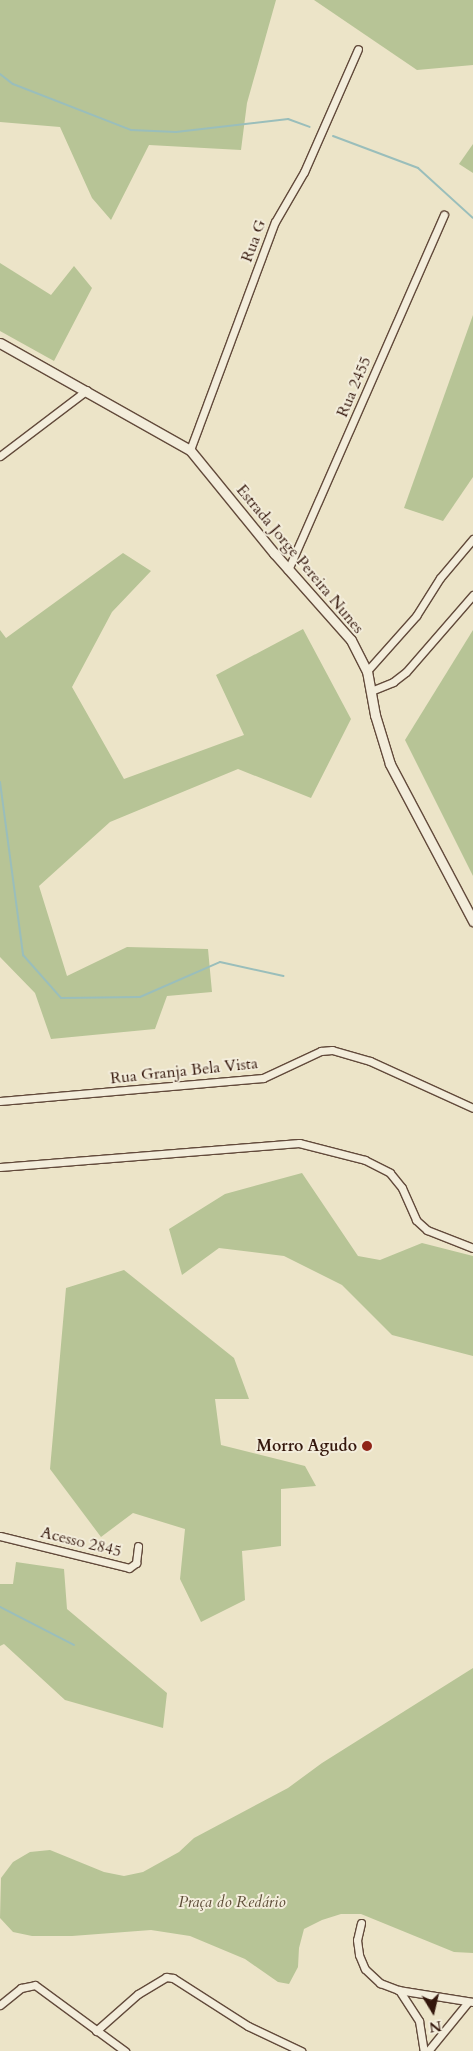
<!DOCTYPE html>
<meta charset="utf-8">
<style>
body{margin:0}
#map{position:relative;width:473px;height:2051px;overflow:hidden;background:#ece4c8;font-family:Cardo,serif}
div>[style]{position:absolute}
.green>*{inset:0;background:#b7c496}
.stream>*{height:2px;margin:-1px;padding:0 1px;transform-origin:1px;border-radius:1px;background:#9abebb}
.roads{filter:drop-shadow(1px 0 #624a3b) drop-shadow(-1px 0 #624a3b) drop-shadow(0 1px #624a3b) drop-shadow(0 -1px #624a3b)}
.minor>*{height:7px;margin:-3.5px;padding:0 3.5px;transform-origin:3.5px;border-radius:3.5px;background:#f3eddb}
.tertiary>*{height:9px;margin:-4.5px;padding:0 4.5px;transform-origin:4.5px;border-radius:4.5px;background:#f3eddb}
.dots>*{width:14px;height:14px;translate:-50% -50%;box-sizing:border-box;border:2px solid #f3eddb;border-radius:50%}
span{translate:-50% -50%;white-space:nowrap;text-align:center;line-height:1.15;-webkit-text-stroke:4px #f3eddb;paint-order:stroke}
.street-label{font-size:16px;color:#34170c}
.poi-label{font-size:16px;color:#34170c;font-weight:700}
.right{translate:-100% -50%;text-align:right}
.park-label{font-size:16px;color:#5b4b35;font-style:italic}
.north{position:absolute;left:408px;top:1986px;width:50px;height:50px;-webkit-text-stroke:4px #f3eddb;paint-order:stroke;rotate:171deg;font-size:14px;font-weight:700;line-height:20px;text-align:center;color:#34170c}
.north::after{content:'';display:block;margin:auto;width:18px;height:22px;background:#34170c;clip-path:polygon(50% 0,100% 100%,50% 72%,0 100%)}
</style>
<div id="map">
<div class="green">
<i style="clip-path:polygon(0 0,276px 0,247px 103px,241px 150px,149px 145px,111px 220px,92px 198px,60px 127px,0 122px)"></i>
<i style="clip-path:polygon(314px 0,473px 0,473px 65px,417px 70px)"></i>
<i style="clip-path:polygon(473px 144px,473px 173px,459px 164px)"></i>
<i style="clip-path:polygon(0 263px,51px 295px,74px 266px,92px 288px,54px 361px,0 331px)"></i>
<i style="clip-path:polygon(473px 315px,473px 477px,443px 521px,404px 508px)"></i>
<i style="clip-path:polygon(123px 553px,151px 571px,112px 612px,72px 687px,124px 779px,244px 735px,216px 675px,303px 629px,351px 719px,311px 798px,238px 769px,110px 822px,39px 886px,67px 976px,127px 947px,208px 949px,212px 992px,167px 996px,155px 1029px,51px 1039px,35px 993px,0 957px,0 630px,6px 638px)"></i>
<i style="clip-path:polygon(473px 630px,473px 876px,405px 740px)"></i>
<i style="clip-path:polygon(302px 1173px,358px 1256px,380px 1260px,422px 1243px,473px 1256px,473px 1356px,392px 1335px,342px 1285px,284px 1256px,219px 1248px,182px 1275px,169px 1229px,225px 1194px)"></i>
<i style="clip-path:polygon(124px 1270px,234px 1358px,249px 1399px,215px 1399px,221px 1445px,305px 1466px,316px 1486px,281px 1489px,281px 1546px,242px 1551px,245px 1600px,201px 1622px,180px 1579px,185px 1529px,133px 1513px,101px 1537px,50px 1469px,66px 1288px)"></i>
<i style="clip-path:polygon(16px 1562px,64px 1569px,67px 1609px,167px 1693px,163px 1728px,65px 1700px,4px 1644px,0 1646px,0 1584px,13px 1584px)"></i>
<i style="clip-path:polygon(473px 1668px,473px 1953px,454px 1952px,361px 1914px,341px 1914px,322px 1920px,304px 1929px,299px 1948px,298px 1967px,289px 1984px,278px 1982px,245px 1959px,190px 1936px,151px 1930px,72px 1936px,32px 1936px,13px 1932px,0 1918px,1px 1878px,13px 1862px,30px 1852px,50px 1850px,104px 1872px,124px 1876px,143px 1872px,179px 1852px,194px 1838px,288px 1788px,322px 1763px)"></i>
</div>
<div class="stream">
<i style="left:0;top:74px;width:16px;rotate:38deg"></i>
<i style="left:13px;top:84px;width:127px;rotate:21.3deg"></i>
<i style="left:131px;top:130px;width:45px;rotate:2.5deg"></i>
<i style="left:176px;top:132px;width:113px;rotate:-6.6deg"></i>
<i style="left:288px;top:119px;width:23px;rotate:20deg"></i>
<i style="left:333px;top:136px;width:91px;rotate:20.6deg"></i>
<i style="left:418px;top:168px;width:74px;rotate:42.3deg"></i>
<i style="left:0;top:782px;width:175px;rotate:82.4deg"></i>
<i style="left:23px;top:955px;width:57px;rotate:48.5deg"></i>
<i style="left:61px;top:998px;width:79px;rotate:-0.7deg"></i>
<i style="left:140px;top:997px;width:87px;rotate:-23.6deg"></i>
<i style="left:220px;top:962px;width:65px;rotate:12.5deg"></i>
<i style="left:0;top:1607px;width:83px;rotate:27.2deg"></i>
</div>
<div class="roads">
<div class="minor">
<i style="left:190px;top:450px;width:243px;rotate:-69.6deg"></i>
<i style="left:275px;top:222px;width:58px;rotate:-59.9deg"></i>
<i style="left:304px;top:172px;width:134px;rotate:-66.3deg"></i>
<i style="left:0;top:456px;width:109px;rotate:-37.2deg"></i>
<i style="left:288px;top:570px;width:388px;rotate:-66.3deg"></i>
<i style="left:367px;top:671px;width:74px;rotate:-48.3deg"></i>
<i style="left:416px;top:616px;width:45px;rotate:-57.7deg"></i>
<i style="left:440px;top:578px;width:51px;rotate:-49.8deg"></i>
<i style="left:371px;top:691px;width:24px;rotate:-22deg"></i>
<i style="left:393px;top:682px;width:16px;rotate:-38deg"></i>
<i style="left:406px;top:672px;width:102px;rotate:-49deg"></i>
<i style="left:0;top:1101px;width:264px;rotate:-5deg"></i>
<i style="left:263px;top:1078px;width:64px;rotate:-25deg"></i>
<i style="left:321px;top:1051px;width:11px;rotate:-5deg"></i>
<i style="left:332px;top:1050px;width:40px;rotate:16deg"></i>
<i style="left:370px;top:1061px;width:113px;rotate:24.5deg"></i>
<i style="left:0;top:1167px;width:300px;rotate:-4.6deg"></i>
<i style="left:299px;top:1143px;width:68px;rotate:14.4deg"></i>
<i style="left:365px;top:1160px;width:28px;rotate:27deg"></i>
<i style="left:390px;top:1173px;width:19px;rotate:51deg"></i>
<i style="left:402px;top:1188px;width:35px;rotate:66deg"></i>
<i style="left:416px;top:1220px;width:15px;rotate:42deg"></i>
<i style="left:427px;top:1230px;width:49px;rotate:21.4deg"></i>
<i style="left:0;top:1536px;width:133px;rotate:13.9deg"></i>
<i style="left:129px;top:1568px;width:9px;rotate:-36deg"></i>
<i style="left:136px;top:1563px;width:17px;rotate:-83deg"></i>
<i style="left:361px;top:1923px;width:17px;rotate:103deg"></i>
<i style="left:357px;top:1940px;width:15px;rotate:82deg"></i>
<i style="left:359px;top:1955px;width:15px;rotate:67deg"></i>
<i style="left:365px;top:1969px;width:21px;rotate:43deg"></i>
<i style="left:380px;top:1983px;width:19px;rotate:21deg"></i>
<i style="left:398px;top:1990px;width:76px;rotate:9.1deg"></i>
<i style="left:399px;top:1990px;width:37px;rotate:57deg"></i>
<i style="left:419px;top:2021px;width:30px;rotate:81deg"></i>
<i style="left:0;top:2005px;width:27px;rotate:-39deg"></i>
<i style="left:21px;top:1988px;width:14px;rotate:-12deg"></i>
<i style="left:35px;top:1985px;width:112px;rotate:36.3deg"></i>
<i style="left:96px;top:2031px;width:56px;rotate:-41.4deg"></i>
<i style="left:138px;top:1994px;width:33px;rotate:-31deg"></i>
<i style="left:166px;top:1977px;width:7px;rotate:8deg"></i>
<i style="left:173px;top:1978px;width:89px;rotate:32.6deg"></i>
<i style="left:248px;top:2026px;width:59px;rotate:25.3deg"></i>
<i style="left:428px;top:2051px;width:63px;rotate:-50.8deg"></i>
</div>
<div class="tertiary">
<i style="left:0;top:343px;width:218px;rotate:29.4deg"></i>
<i style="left:190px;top:450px;width:133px;rotate:50.8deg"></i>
<i style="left:274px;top:553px;width:116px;rotate:48.5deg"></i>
<i style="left:351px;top:640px;width:35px;rotate:63deg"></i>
<i style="left:367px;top:671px;width:45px;rotate:79.7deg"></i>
<i style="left:375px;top:715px;width:51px;rotate:73deg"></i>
<i style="left:390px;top:764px;width:178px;rotate:62.1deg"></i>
</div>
</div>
<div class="dots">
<i style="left:367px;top:1446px;background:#8f2418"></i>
</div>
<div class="street-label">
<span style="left:254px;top:241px;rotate:-69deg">Rua G</span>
<span style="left:354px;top:387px;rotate:-67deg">Rua 2455</span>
<span style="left:300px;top:559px;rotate:50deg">Estrada Jorge Pereira Nunes</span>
<span style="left:184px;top:1071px;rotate:-6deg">Rua Granja Bela Vista</span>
<span style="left:81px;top:1542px;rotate:14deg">Acesso 2845</span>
</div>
<div class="poi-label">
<span class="right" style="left:357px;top:1446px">Morro Agudo</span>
</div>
<div class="park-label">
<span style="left:232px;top:1902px">Praça do Redário</span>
</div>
<div class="north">N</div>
</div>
